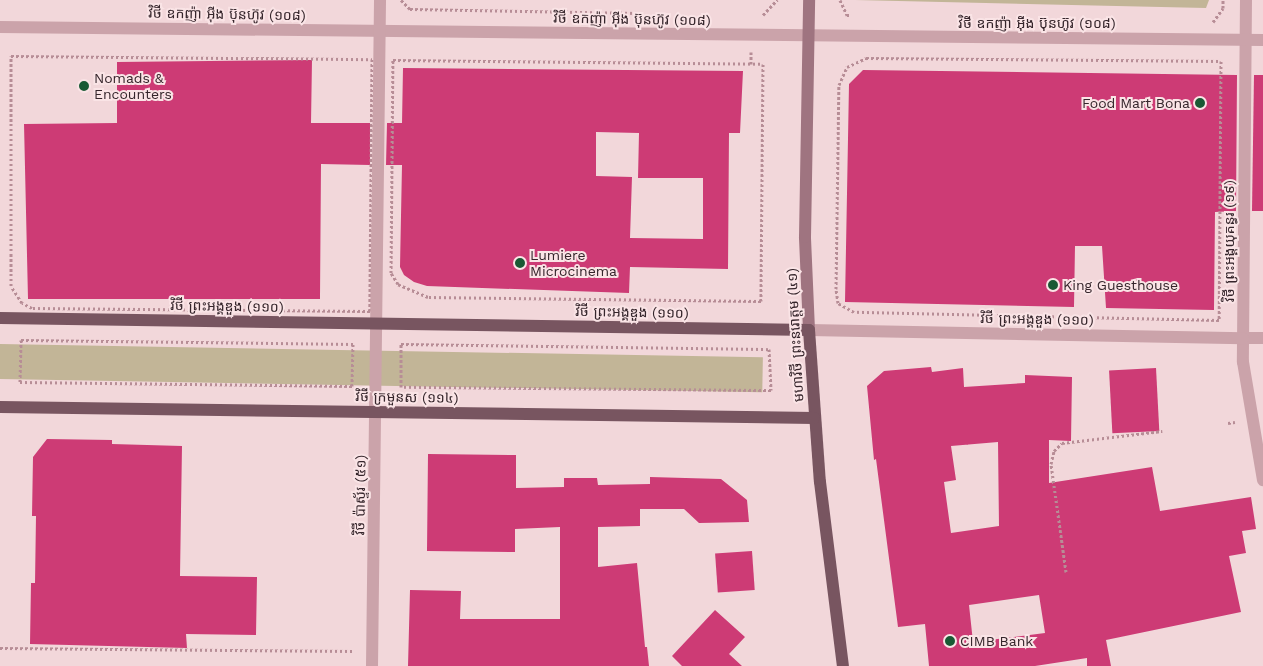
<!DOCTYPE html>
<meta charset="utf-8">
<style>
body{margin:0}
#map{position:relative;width:1263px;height:666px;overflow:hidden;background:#f2d7da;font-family:"Work Sans","Noto Sans Khmer",sans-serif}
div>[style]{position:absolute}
.green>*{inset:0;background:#c2b597;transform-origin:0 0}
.building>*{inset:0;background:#cd3b75;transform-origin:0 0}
.path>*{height:3px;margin-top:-1.5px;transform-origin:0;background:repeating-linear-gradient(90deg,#b78d96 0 2.5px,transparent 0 5px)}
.minor>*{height:12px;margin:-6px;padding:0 6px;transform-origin:6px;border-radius:6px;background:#cba3aa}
.tertiary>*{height:12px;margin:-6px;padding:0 6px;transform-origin:6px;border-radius:6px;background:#cba3aa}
.secondary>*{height:12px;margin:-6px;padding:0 6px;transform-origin:6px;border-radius:6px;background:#9f7480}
.primary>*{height:12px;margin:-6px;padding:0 6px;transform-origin:6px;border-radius:6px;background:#785560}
.dots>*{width:14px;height:14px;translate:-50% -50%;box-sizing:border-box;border:2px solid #fae4e6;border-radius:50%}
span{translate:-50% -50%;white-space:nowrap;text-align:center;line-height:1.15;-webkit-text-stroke:4px #fae4e6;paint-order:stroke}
.street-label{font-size:14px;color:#35252b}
.poi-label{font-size:14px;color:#35252b}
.left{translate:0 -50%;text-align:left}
.right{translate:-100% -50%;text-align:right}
</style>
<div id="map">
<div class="green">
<i style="clip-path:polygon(855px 0,1209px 0,1206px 8px)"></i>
<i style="left:0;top:344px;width:763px;height:35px;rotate:1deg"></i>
</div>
<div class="building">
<i style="clip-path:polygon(312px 60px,311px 123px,370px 123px,370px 165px,321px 164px,320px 299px,28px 299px,24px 124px,117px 123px,117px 62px)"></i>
<i style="clip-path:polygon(evenodd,403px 68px,743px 71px,740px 133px,729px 133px,728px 269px,630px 267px,629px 293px,427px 286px,414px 282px,404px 275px,400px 267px,402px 165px,386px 165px,387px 123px,402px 123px,403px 68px,596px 132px,639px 133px,638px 178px,703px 178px,703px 239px,630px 238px,632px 177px,596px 176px,596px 132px)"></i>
<i style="clip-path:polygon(863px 70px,1237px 75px,1236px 211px,1215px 212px,1214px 310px,1106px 308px,1102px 246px,1075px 246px,1074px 307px,845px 302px,849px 84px)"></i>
<i style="clip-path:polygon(1254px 75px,1263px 75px,1263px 211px,1252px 211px)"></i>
<i style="clip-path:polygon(evenodd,931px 367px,932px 372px,963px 368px,964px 387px,1025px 383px,1025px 375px,1072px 377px,1071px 441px,1049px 440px,1049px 483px,1152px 467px,1160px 511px,1251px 497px,1256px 529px,1242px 531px,1246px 553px,1229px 556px,1241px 612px,1106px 640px,1111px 666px,1087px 666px,1087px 658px,1035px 666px,929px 666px,925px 624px,898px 627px,876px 459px,874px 460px,867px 386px,884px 371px,931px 367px,998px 442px,999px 526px,951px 533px,944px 482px,956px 480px,951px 446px,998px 442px,931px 367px,1039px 595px,1045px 633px,973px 642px,969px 605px,1039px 595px)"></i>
<i style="left:1156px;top:368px;width:63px;height:47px;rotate:87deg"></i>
<i style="clip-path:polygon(47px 439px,112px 440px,112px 444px,182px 446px,180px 576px,257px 577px,256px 635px,186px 634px,187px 648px,30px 644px,31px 583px,35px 583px,36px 516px,32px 516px,33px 457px)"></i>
<i style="clip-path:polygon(428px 454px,516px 455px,516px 488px,564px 487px,564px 478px,597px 478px,598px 485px,650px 484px,650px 477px,721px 479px,747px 500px,749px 522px,699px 523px,684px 509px,640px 509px,640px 526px,598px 527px,598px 567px,637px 563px,645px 647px,647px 647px,649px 666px,408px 666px,410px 590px,461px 591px,460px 619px,560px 619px,560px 527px,515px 529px,515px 552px,427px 551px)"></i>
<i style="left:752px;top:551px;width:39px;height:37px;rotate:86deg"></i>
<i style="clip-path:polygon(715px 610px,745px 637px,729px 654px,742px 666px,682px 666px,672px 656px)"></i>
</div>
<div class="path">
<i style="left:401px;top:0;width:13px;rotate:45deg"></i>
<i style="left:410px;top:9px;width:229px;rotate:1deg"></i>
<i style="left:840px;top:0;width:17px;rotate:65deg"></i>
<i style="left:847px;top:15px;width:3px"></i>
<i style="left:763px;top:15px;width:21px;rotate:-47deg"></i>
<i style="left:1213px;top:22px;width:17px;rotate:-54deg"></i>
<i style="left:1223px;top:8px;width:8px;rotate:-90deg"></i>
<i style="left:751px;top:52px;width:12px;rotate:90deg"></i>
<i style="left:11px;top:56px;width:361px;rotate:0.5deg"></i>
<i style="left:372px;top:59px;width:252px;rotate:90.5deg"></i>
<i style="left:370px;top:311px;width:338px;rotate:-179.5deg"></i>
<i style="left:32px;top:308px;width:11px;rotate:-153deg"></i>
<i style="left:22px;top:303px;width:20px;rotate:-123deg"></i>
<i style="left:11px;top:286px;width:230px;rotate:-90deg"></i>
<i style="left:866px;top:58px;width:355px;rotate:0.5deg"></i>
<i style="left:1221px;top:61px;width:259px;rotate:90.4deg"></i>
<i style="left:1219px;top:320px;width:365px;rotate:-178.7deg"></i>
<i style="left:854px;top:312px;width:18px;rotate:-151deg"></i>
<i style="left:838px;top:303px;width:14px;rotate:-98deg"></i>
<i style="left:836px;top:289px;width:204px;rotate:-89.2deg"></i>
<i style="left:839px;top:85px;width:20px;rotate:-66deg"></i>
<i style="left:847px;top:67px;width:21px;rotate:-25deg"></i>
<i style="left:393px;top:60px;width:370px;rotate:0.6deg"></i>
<i style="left:763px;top:64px;width:237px;rotate:90.5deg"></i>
<i style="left:761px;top:301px;width:333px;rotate:-179.3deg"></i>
<i style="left:428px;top:297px;width:33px;rotate:-157deg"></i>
<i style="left:398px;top:284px;width:13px;rotate:-122deg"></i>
<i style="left:391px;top:273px;width:213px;rotate:-89.5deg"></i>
<i style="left:21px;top:340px;width:332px;rotate:0.7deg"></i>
<i style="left:353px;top:344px;width:42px;rotate:91.4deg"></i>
<i style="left:352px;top:386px;width:332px;rotate:-179.3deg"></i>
<i style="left:20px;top:382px;width:42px;rotate:-88.6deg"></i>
<i style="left:401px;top:344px;width:368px;rotate:0.8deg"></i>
<i style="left:769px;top:349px;width:41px;rotate:87.2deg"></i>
<i style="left:771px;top:390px;width:370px;rotate:-179.5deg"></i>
<i style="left:401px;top:387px;width:43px;rotate:-90deg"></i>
<i style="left:1228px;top:423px;width:7px;rotate:-8deg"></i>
<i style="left:1066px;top:572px;width:109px;rotate:-97.9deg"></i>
<i style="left:1051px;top:464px;width:13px;rotate:-77deg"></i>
<i style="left:1054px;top:451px;width:11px;rotate:-45deg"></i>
<i style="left:1062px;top:443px;width:101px;rotate:-6.8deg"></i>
<i style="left:0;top:648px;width:354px;rotate:0.5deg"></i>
</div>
<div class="minor">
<i style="left:1243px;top:338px;width:20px"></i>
</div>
<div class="tertiary">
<i style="left:1246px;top:0;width:362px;rotate:90.5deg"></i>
<i style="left:1243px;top:362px;width:120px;rotate:80.4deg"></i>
<i style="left:0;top:27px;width:1263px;rotate:0.59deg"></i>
<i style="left:809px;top:330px;width:434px;rotate:1.1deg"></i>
<i style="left:372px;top:666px;width:666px;rotate:-89.31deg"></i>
</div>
<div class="secondary">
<i style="left:809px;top:330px;width:93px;rotate:-92.5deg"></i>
<i style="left:805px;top:237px;width:237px;rotate:-89deg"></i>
</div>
<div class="primary">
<i style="left:0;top:318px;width:809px;rotate:0.85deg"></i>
<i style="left:809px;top:330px;width:152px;rotate:85.9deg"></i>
<i style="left:820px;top:482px;width:185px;rotate:82.9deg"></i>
<i style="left:0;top:407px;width:814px;rotate:0.77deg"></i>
</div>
<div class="dots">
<i style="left:84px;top:86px;background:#195934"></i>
<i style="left:1200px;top:103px;background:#195934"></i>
<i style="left:520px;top:263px;background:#195934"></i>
<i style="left:1053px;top:285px;background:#195934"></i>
<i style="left:950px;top:641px;background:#195934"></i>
</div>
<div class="street-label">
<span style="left:227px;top:14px;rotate:1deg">វិថី ឧកញ៉ា អ៊ីង ប៊ុនហ៊ូវ (១០៨)</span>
<span style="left:632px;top:19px;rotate:1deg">វិថី ឧកញ៉ា អ៊ីង ប៊ុនហ៊ូវ (១០៨)</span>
<span style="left:1037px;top:23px">វិថី ឧកញ៉ា អ៊ីង ប៊ុនហ៊ូវ (១០៨)</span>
<span style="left:1229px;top:241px;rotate:-90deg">វិថី ព្រះអង្គយុគន្ធរ (១៩)</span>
<span style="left:227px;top:306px;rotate:1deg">វិថី ព្រះអង្គឌួង (១១០)</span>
<span style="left:632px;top:312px;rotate:1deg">វិថី ព្រះអង្គឌួង (១១០)</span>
<span style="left:1037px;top:319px;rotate:1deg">វិថី ព្រះអង្គឌួង (១១០)</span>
<span style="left:795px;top:335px;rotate:-93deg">មហាវិថី ព្រះនរោត្តម (៤១)</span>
<span style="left:407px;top:397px;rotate:1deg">វិថី ក្រមួនស (១១៤)</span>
<span style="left:360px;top:495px;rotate:-89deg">វិថី ប៉ាស្ទ័រ (៥១)</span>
</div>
<div class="poi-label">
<span class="left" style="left:94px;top:86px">Nomads &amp;<br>Encounters</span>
<span class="right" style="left:1190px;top:103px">Food Mart Bona</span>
<span class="left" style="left:530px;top:263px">Lumiere<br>Microcinema</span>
<span class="left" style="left:1063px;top:285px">King Guesthouse</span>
<span class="left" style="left:960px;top:641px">CIMB Bank</span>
</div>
</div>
